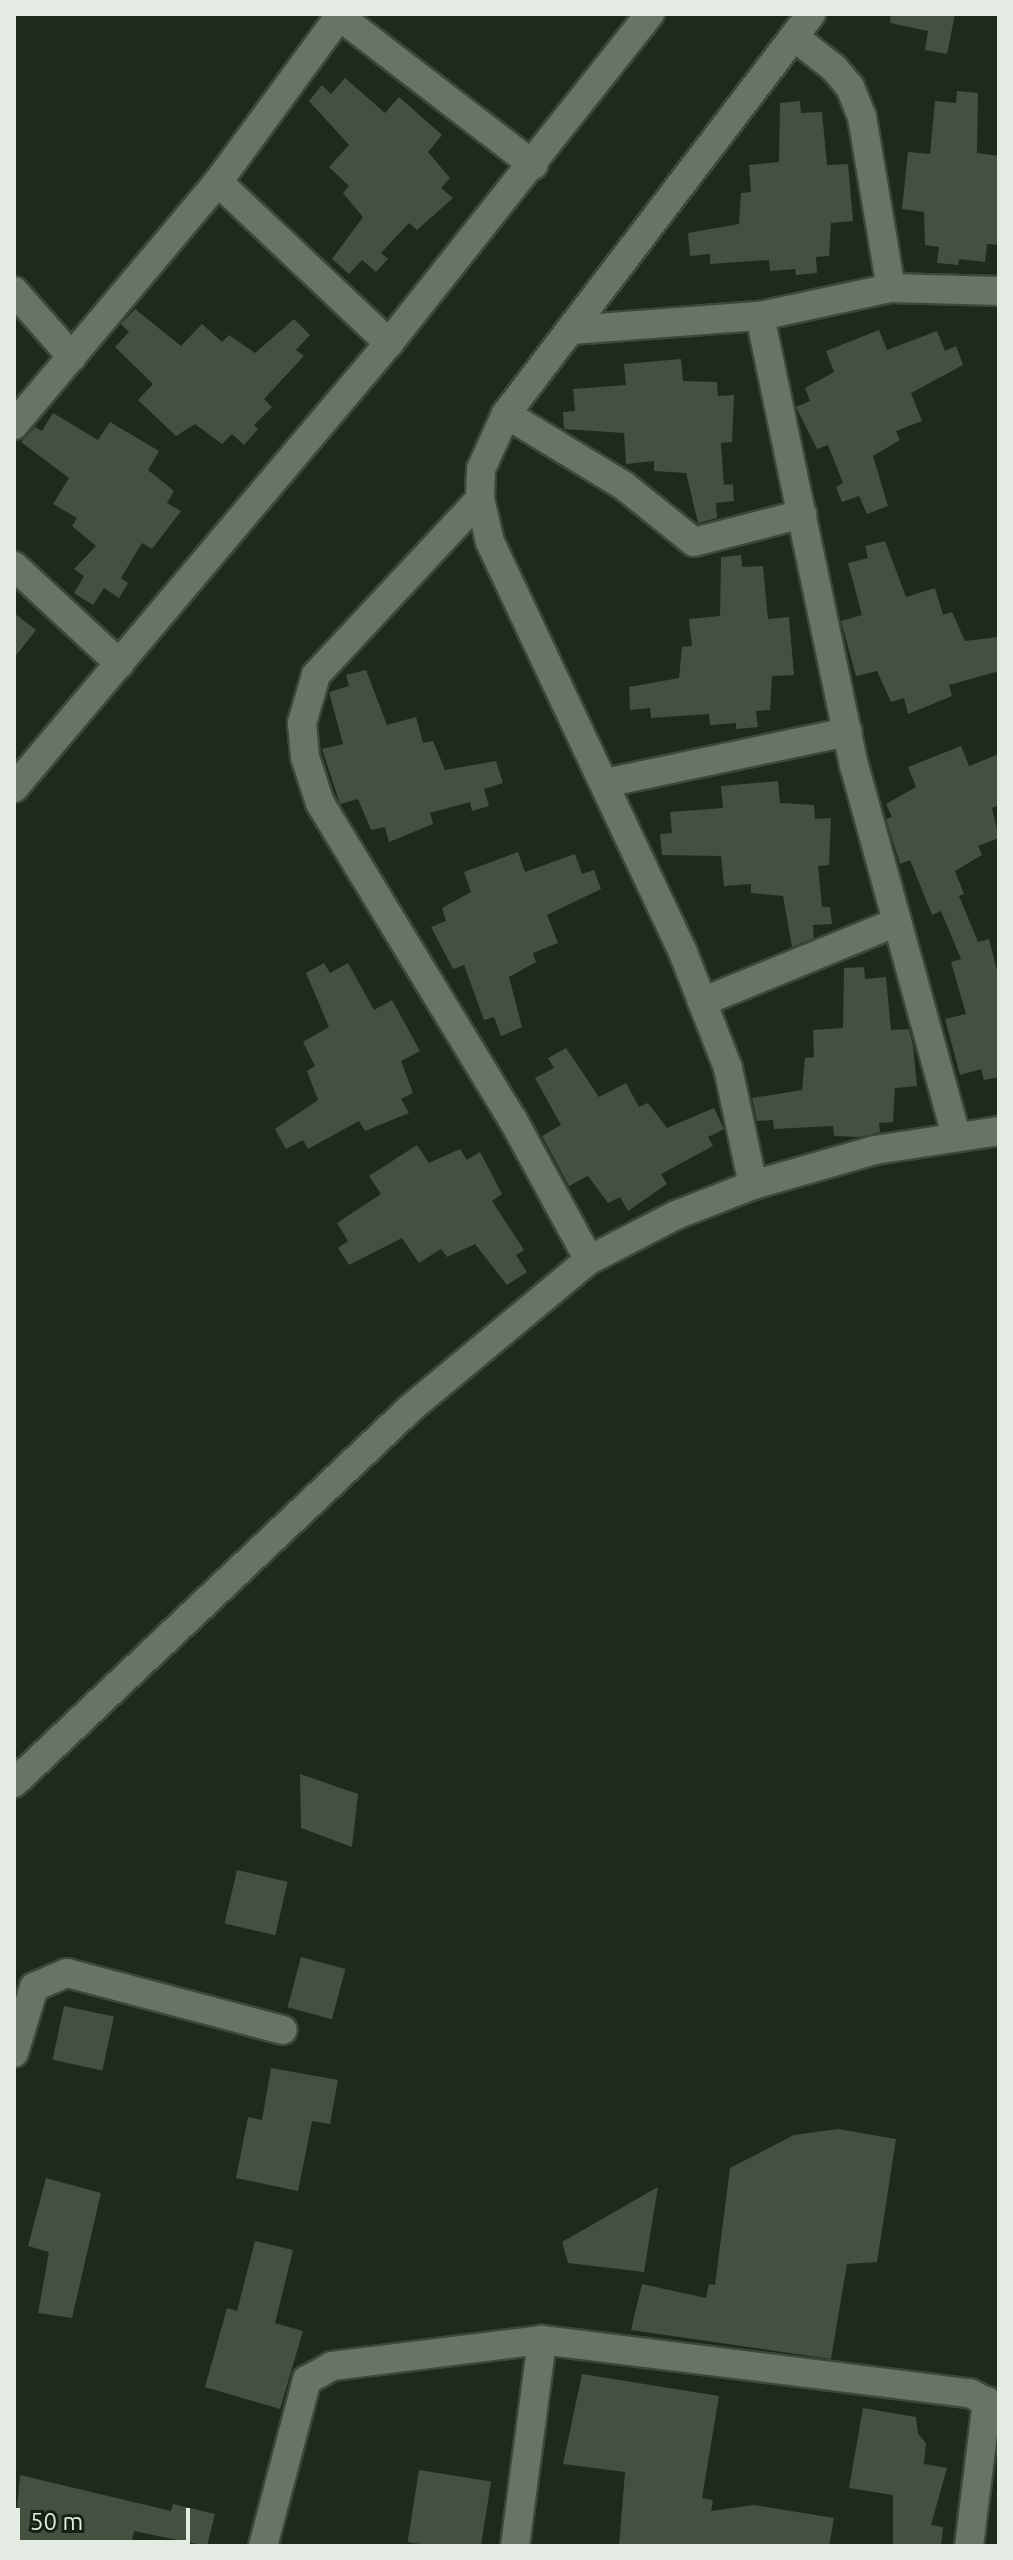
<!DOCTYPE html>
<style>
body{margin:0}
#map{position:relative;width:1013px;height:2560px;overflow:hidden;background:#1e2a1c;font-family:Ubuntu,sans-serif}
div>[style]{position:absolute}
.building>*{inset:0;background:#445141;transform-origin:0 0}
.roads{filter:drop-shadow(2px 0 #3d473b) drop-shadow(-2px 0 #3d473b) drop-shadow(0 2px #3d473b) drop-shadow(0 -2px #3d473b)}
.minor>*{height:28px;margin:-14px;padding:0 14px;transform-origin:14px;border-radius:14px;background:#677664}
span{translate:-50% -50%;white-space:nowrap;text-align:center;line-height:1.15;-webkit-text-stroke:7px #152113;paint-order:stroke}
.frame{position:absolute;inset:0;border:16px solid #e3ebe2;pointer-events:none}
.scale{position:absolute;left:16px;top:2508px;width:174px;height:36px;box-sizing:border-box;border:4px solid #e3ebe2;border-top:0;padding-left:10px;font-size:24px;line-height:28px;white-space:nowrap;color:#e3ebe2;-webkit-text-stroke:6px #152113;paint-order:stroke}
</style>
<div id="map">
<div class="building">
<i style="clip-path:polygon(891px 14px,955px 14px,947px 54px,925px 50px,928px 31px,890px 23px)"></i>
<i style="clip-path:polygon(345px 78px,385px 113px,399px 97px,442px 135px,428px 152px,450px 178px,441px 188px,453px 198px,417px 230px,409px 223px,381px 253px,388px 259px,376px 272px,362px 260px,349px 274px,332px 259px,363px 217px,343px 193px,349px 186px,329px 167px,349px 145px,309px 101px,322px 85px,331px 94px)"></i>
<i style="clip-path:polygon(957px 91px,978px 93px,977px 153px,999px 156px,999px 245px,987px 244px,985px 262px,959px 259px,958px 265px,937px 263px,939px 247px,925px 245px,924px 212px,902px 209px,908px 152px,930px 154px,935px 101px,956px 103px)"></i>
<i style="clip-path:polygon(800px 101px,801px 113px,822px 112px,827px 165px,848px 164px,853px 221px,831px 223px,829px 256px,816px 257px,817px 273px,796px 275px,795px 269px,770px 271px,769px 260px,710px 264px,710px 254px,690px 256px,688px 233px,739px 224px,741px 193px,751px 192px,749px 165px,779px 162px,780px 103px)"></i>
<i style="clip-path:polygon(135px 309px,181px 346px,202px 324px,222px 342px,229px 335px,255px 353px,294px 319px,310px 335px,296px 350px,304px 356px,264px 399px,272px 407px,254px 425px,258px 429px,244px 445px,232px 434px,222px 444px,195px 424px,176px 436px,138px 400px,153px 384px,115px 347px,129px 332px,121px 324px)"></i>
<i style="clip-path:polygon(879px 330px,887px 350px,937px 331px,945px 351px,956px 346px,963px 365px,911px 393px,922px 421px,896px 431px,900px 440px,873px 456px,888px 506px,867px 514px,859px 496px,842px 502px,836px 487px,843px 483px,828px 445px,817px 449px,796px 407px,810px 401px,805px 388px,834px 372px,826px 351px)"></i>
<i style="clip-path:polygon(681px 359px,683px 381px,717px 382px,718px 396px,734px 395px,732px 442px,721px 443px,724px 485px,733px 484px,734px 501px,716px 503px,717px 518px,698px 523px,686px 473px,654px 471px,654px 461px,626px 464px,624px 433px,564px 429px,563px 412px,575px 411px,573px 389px,626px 385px,624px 364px)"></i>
<i style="clip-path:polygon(53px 413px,98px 440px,110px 422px,159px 451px,148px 470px,174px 491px,167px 503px,181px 511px,152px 549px,142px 543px,121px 578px,128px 583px,119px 598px,104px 588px,93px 605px,74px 593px,84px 576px,74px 569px,96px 546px,72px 526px,77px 518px,53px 504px,69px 478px,21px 442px,35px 427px,42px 431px)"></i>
<i style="clip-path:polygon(885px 541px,906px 597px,935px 588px,943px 615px,952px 612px,965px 641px,999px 637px,999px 671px,949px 685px,952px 696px,908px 714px,904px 698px,891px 702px,877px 671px,856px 676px,841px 621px,862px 615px,848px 563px,868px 558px,865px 546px)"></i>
<i style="clip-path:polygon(741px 555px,742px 567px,763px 566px,768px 619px,789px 617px,794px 675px,772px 676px,770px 710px,756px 711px,758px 727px,736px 729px,736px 723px,710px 725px,709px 714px,651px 718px,650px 708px,630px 710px,629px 687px,679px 678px,682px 647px,692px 646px,689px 619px,720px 616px,721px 557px)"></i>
<i style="clip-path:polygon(14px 613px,36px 630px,14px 658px)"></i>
<i style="clip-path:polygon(366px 670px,387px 725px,416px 717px,423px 743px,433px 741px,445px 770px,496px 761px,503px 783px,484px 789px,489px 806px,472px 811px,470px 802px,430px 813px,433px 824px,389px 842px,385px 827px,371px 830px,358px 799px,340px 804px,322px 749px,343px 744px,329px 692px,349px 686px,346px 675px)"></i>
<i style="clip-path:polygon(961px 746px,969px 766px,999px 754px,999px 805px,992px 808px,999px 838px,978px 846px,982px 855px,955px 871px,964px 894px,959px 896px,978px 942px,989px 939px,999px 978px,999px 1077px,984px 1080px,981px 1069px,960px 1075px,945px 1019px,966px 1014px,951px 962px,961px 959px,941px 911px,932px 915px,910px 860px,900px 864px,886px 819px,892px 817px,886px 804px,916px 787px,908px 767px)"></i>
<i style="clip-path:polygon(778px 781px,780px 803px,814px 805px,815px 819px,831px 818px,829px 865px,818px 866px,822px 907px,830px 907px,832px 924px,813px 925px,814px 938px,792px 947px,783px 896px,751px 893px,751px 884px,724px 886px,721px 856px,662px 855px,660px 834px,672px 833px,670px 812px,723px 808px,721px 786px)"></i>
<i style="clip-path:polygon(518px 852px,525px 872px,575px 854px,582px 874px,594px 870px,601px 889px,547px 915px,558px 943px,533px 953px,536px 962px,509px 977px,522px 1027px,501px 1036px,494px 1017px,484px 1020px,464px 965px,453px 969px,431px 927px,446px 921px,442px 908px,471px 892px,464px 872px)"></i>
<i style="clip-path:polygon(324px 963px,330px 973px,348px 963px,374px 1010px,392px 1000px,420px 1051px,401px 1061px,413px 1093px,401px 1099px,409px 1113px,365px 1131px,359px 1121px,308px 1149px,303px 1140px,286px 1149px,275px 1129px,318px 1100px,307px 1071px,315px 1066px,303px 1042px,329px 1027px,306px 973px)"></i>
<i style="clip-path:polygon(864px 967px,865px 979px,886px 977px,891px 1030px,909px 1029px,913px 1045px,917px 1086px,895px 1088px,893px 1122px,879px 1123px,880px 1132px,859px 1137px,834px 1136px,833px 1126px,774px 1129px,773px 1120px,757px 1121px,752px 1098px,802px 1090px,805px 1058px,814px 1057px,813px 1030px,843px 1028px,844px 968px)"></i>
<i style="clip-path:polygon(566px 1048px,599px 1097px,626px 1083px,639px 1107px,648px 1103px,667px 1128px,714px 1108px,724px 1129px,708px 1137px,713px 1146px,661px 1174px,667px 1184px,628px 1211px,620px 1197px,608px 1203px,588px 1176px,569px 1186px,542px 1136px,561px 1125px,535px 1078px,554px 1068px,548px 1058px)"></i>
<i style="clip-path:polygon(417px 1145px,429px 1163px,460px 1149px,467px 1160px,480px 1152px,502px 1194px,492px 1201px,524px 1250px,516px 1255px,527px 1272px,507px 1285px,475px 1244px,447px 1257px,441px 1249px,419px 1263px,402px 1238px,349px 1265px,338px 1248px,348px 1241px,337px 1223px,381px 1194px,369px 1176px)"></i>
<i style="clip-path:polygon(300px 1774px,358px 1794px,352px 1847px,301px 1828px)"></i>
<i style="left:237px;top:1870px;width:52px;height:55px;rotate:13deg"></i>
<i style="left:301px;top:1957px;width:46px;height:52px;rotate:15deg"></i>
<i style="left:64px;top:2006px;width:51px;height:55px;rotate:12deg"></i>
<i style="clip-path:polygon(271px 2068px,338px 2080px,330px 2124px,312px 2121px,298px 2191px,236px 2178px,248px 2117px,262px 2120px)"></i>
<i style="clip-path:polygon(838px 2129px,896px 2139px,877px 2262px,847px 2264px,831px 2359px,631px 2330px,642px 2284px,706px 2298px,709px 2284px,715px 2285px,730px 2168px,794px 2135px)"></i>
<i style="clip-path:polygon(46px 2178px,101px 2193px,72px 2318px,38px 2313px,49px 2252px,28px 2246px)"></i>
<i style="clip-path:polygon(658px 2187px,644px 2272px,568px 2263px,562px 2242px)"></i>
<i style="clip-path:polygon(255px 2241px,293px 2250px,275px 2323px,303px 2331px,280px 2409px,205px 2387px,227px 2308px,237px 2311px)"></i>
<i style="clip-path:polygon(582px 2374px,719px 2396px,702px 2498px,713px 2500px,711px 2511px,754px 2505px,834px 2518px,829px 2546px,619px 2546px,625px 2472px,563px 2464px)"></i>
<i style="clip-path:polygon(863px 2408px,916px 2417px,918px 2434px,926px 2443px,924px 2464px,947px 2468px,931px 2525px,943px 2527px,941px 2546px,893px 2546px,893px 2495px,849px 2488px)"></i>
<i style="left:419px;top:2470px;width:73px;height:73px;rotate:9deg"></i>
<i style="clip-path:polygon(20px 2475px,171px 2511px,173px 2504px,215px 2514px,207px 2546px,134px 2531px,131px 2546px,14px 2546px)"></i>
</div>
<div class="roads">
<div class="minor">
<i style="left:339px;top:16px;width:245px;rotate:37.5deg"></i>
<i style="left:794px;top:37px;width:51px;rotate:37.8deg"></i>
<i style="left:834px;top:68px;width:25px;rotate:50deg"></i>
<i style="left:850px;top:87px;width:32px;rotate:68deg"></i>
<i style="left:862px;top:117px;width:173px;rotate:80.4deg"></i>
<i style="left:218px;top:182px;width:235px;rotate:43.3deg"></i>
<i style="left:14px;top:291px;width:88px;rotate:48.7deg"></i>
<i style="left:760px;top:316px;width:459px;rotate:78.2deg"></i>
<i style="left:854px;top:765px;width:384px;rotate:74.6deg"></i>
<i style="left:572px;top:330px;width:189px;rotate:-4.3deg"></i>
<i style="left:760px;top:316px;width:134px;rotate:-12.1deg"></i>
<i style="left:891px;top:288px;width:108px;rotate:1.6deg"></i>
<i style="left:506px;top:414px;width:137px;rotate:31.3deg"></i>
<i style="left:623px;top:485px;width:91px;rotate:38.8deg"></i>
<i style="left:694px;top:542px;width:112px;rotate:-14.5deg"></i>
<i style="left:14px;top:425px;width:317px;rotate:-50deg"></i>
<i style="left:218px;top:182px;width:208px;rotate:-53.8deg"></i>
<i style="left:480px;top:499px;width:241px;rotate:133deg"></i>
<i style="left:316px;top:675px;width:50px;rotate:106.3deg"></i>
<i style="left:302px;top:723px;width:34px;rotate:85deg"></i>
<i style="left:305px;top:757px;width:48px;rotate:71.9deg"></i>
<i style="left:320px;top:803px;width:371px;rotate:58.7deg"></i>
<i style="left:513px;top:1120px;width:159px;rotate:61.5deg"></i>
<i style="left:14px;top:566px;width:144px;rotate:42.8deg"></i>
<i style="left:605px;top:783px;width:248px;rotate:-11.9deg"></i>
<i style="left:14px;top:788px;width:582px;rotate:-49.88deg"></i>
<i style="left:389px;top:343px;width:420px;rotate:-51.6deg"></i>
<i style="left:702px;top:1002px;width:211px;rotate:-22.3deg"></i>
<i style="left:753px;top:1185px;width:120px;rotate:-102.1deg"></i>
<i style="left:728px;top:1068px;width:127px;rotate:-111.3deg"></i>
<i style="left:682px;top:950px;width:451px;rotate:-115.2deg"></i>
<i style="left:490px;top:542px;width:44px;rotate:-103.1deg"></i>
<i style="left:480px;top:499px;width:30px;rotate:-88deg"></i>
<i style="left:481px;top:469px;width:60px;rotate:-65.6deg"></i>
<i style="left:506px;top:414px;width:503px;rotate:-52.67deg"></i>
<i style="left:14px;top:1783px;width:549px;rotate:-43.38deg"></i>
<i style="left:413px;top:1406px;width:229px;rotate:-39.7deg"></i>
<i style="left:589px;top:1260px;width:98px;rotate:-27.3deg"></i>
<i style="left:676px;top:1215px;width:83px;rotate:-21.3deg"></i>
<i style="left:753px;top:1185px;width:127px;rotate:-16deg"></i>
<i style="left:875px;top:1150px;width:125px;rotate:-8.7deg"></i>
<i style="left:14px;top:2053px;width:69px;rotate:-73.1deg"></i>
<i style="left:34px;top:1987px;width:36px;rotate:-23deg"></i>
<i style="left:67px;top:1973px;width:223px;rotate:14.8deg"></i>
<i style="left:263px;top:2546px;width:172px;rotate:-75.2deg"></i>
<i style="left:307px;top:2380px;width:29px;rotate:-29deg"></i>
<i style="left:332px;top:2366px;width:212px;rotate:-7.1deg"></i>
<i style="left:542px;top:2340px;width:431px;rotate:7.1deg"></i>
<i style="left:970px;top:2393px;width:33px;rotate:29deg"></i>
<i style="left:515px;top:2546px;width:208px;rotate:-82.5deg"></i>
<i style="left:969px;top:2546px;width:146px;rotate:-82.9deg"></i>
</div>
</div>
<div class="frame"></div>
<div class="scale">50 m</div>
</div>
